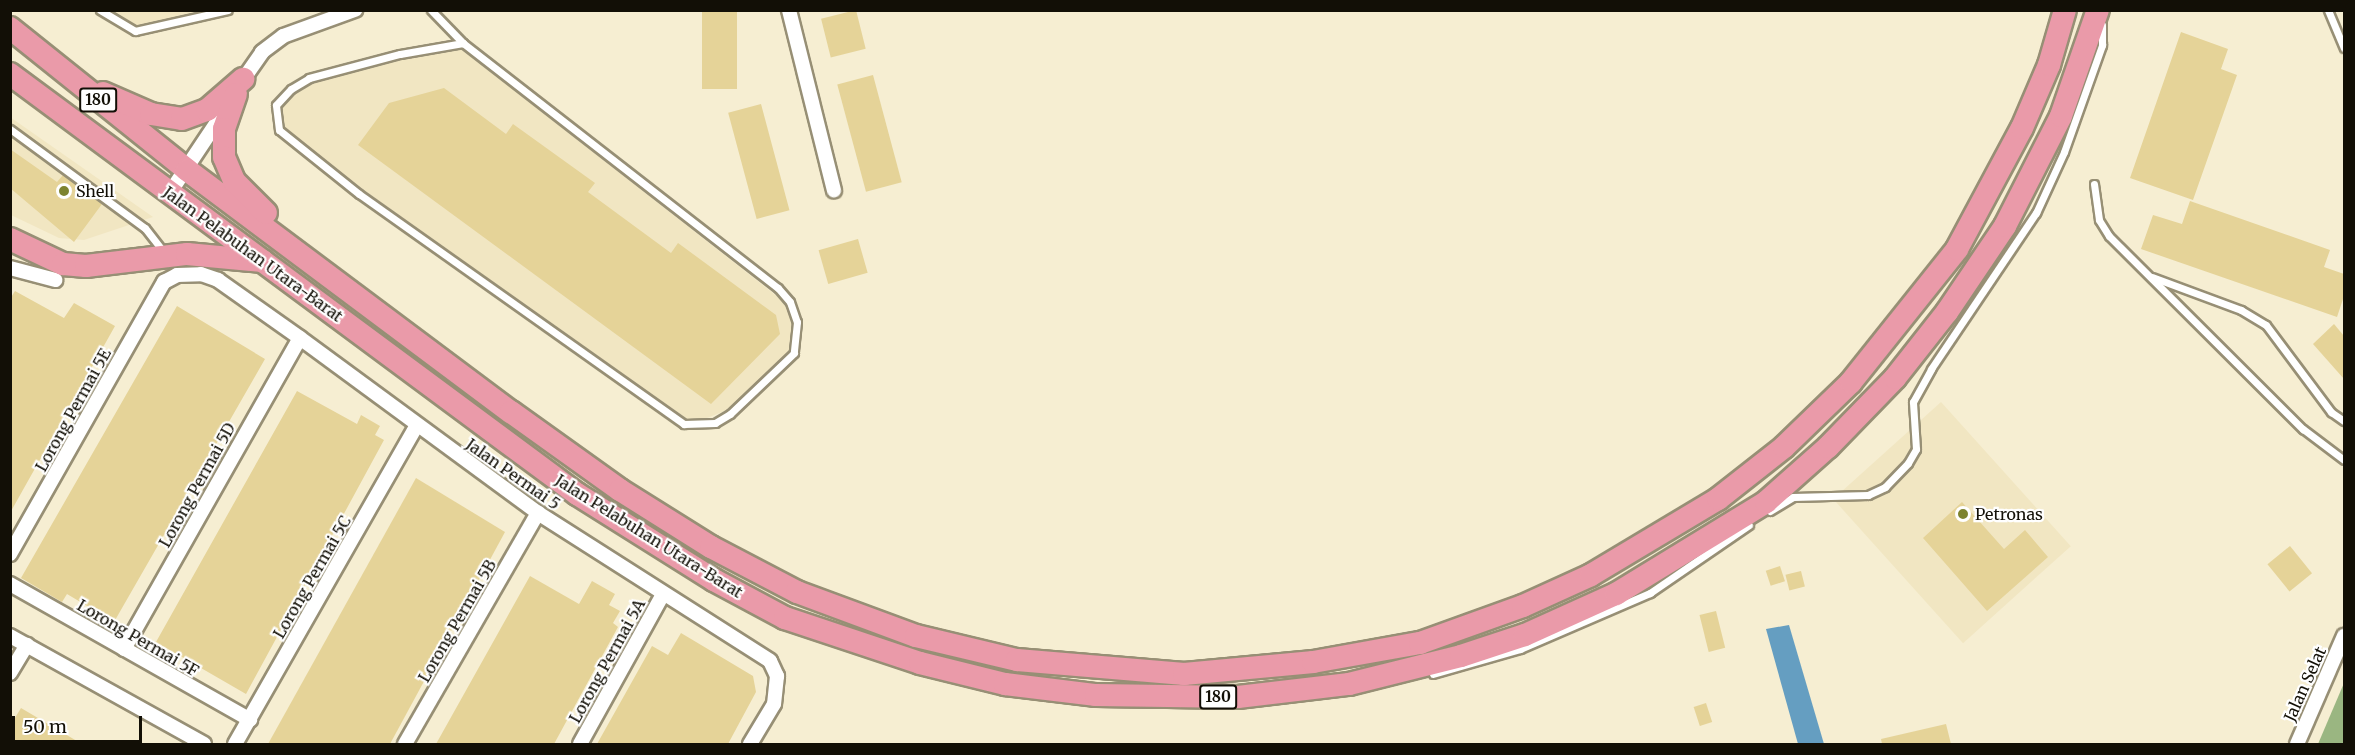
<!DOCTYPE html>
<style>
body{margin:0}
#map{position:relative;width:2355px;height:755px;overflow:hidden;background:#f6eed2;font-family:Merriweather,serif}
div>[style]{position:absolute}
.built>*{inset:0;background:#f1e6c2;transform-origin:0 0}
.forest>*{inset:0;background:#9ab681}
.water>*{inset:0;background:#659ec1}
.building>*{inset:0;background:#e5d398;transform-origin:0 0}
.roads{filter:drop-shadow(2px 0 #978f75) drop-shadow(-2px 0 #978f75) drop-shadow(0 2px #978f75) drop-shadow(0 -2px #978f75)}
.service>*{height:7px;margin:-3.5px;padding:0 3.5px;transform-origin:3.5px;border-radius:3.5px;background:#fff}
.minor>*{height:14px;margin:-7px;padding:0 7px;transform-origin:7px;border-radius:7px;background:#fff}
.primary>*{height:22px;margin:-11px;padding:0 11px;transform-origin:11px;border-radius:11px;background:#ea9aa9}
.dots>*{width:16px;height:16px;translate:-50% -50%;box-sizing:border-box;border:3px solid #fff;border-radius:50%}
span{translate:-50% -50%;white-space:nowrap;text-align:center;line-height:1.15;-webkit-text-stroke:4.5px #fff;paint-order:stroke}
.shield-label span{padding:2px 4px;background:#fff;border:2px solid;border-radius:4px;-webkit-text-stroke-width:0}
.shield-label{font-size:15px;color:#120f06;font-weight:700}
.poi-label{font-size:16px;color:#120f06}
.left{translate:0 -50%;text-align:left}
.street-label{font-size:16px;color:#120f06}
.frame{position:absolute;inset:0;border:12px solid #120f06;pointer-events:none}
.scale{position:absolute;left:12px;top:716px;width:130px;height:27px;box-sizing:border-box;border:3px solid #120f06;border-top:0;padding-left:8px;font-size:18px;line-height:21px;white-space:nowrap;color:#120f06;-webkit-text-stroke:4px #fff;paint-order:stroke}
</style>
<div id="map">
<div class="built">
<i style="clip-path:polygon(109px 11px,212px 11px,140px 26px,129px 24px)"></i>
<i style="clip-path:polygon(460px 48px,787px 304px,792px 323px,791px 351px,727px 410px,697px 422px,686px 419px,363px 191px,282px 129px,281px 106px,310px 82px,408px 56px)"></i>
<i style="clip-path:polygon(10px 117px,153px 217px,84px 240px,59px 238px,11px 215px)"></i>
<i style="left:1941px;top:402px;width:194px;height:145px;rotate:48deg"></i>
</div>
<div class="forest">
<i style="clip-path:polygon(2344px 683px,2344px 744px,2318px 744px)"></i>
</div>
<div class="water">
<i style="clip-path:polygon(1789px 625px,1824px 744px,1798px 744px,1766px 629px)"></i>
</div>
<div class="building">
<i style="left:702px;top:10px;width:35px;height:79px"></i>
<i style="left:856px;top:10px;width:40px;height:36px;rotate:76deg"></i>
<i style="clip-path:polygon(2181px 32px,2228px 49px,2221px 69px,2237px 75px,2193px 200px,2130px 178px)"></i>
<i style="left:873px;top:75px;width:111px;height:37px;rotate:75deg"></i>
<i style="clip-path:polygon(444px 88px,506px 134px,513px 124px,595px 183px,588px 192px,671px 253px,678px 243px,776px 315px,780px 334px,711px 404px,358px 145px,389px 103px)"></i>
<i style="left:761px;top:104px;width:110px;height:34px;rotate:75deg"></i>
<i style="clip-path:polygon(10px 149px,57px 182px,63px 175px,102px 204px,74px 242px,10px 188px)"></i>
<i style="clip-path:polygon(2190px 201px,2330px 250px,2324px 267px,2344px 274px,2344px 296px,2337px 317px,2141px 249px,2153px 215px,2182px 224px)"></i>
<i style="left:858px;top:239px;width:35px;height:41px;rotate:74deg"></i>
<i style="clip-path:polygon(15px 291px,64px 318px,74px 303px,115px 326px,10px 513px,10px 299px)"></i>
<i style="clip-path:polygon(177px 306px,265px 359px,114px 622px,67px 594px,62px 602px,21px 578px)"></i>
<i style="clip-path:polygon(2334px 324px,2344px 336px,2344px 379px,2313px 344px)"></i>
<i style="clip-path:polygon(297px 391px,357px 424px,361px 415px,380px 426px,375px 435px,384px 440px,246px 694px,156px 642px)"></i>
<i style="clip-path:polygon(416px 478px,505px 532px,390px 744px,268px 744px)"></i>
<i style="clip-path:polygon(1962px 502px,2004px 549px,2025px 530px,2048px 557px,1987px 611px,1923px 538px)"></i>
<i style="left:2290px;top:546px;width:35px;height:29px;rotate:51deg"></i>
<i style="left:1780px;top:566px;width:16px;height:15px;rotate:72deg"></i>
<i style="left:1801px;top:571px;width:16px;height:16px;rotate:76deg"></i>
<i style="clip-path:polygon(530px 576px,579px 604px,592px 581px,615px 594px,609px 605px,620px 611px,613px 623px,618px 627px,554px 744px,436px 744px)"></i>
<i style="left:1716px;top:611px;width:38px;height:17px;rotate:76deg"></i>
<i style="clip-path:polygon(681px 633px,753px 676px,756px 692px,728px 744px,597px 744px,652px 646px,668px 655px)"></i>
<i style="left:1706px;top:703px;width:20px;height:13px;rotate:72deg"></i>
<i style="clip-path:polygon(21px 708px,82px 744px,10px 744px,10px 726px)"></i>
<i style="clip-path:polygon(1946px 724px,1951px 744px,1882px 744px,1881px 739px)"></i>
</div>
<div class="roads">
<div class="service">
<i style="left:100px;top:10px;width:41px;rotate:31deg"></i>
<i style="left:135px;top:31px;width:95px;rotate:-12.7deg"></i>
<i style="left:431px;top:10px;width:46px;rotate:45.9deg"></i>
<i style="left:463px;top:43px;width:399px;rotate:37.9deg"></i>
<i style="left:778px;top:288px;width:18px;rotate:49deg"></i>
<i style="left:790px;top:302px;width:21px;rotate:71deg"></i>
<i style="left:797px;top:322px;width:31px;rotate:96deg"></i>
<i style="left:794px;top:353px;width:88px;rotate:136.4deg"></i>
<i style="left:730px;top:414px;width:17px;rotate:149deg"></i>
<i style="left:715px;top:423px;width:31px;rotate:178deg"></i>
<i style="left:684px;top:424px;width:398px;rotate:-144.7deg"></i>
<i style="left:359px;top:194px;width:102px;rotate:-141.3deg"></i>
<i style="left:279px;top:130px;width:25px;rotate:-97deg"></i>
<i style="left:276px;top:105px;width:22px;rotate:-47deg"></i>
<i style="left:291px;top:89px;width:21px;rotate:-31deg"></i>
<i style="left:309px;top:78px;width:94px;rotate:-14.8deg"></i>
<i style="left:400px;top:54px;width:64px;rotate:-9.9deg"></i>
<i style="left:2328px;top:10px;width:41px;rotate:67.2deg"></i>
<i style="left:10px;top:129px;width:167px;rotate:36.3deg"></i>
<i style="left:145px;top:228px;width:29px;rotate:52deg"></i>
<i style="left:2094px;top:184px;width:36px;rotate:82deg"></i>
<i style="left:2099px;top:220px;width:19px;rotate:58deg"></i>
<i style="left:2109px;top:236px;width:274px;rotate:44.9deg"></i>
<i style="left:2303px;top:429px;width:51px;rotate:37.1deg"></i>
<i style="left:2152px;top:277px;width:95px;rotate:20.3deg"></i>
<i style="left:2241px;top:310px;width:29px;rotate:31deg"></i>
<i style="left:2266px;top:325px;width:109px;rotate:53.2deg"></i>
<i style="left:2331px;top:412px;width:16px;rotate:35deg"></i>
<i style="left:1770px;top:511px;width:27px;rotate:-31deg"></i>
<i style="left:1793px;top:497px;width:75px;rotate:-1.5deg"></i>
<i style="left:1868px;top:495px;width:19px;rotate:-25deg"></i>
<i style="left:1885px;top:487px;width:33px;rotate:-46deg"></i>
<i style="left:1908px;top:463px;width:16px;rotate:-60deg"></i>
<i style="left:1916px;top:449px;width:47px;rotate:-93.7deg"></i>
<i style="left:1913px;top:402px;width:38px;rotate:-61deg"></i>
<i style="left:1931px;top:369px;width:188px;rotate:-56.1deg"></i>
<i style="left:2036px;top:213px;width:67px;rotate:-65.3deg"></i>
<i style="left:2064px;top:152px;width:114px;rotate:-70.4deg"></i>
<i style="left:2102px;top:45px;width:20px;rotate:-90deg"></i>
<i style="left:1433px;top:674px;width:91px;rotate:-16deg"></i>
<i style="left:1520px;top:649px;width:142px;rotate:-23.3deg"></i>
<i style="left:1650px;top:593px;width:120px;rotate:-34.5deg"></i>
</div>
<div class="minor">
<i style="left:789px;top:10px;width:186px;rotate:76deg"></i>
<i style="left:240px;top:84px;width:39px;rotate:-55deg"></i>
<i style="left:262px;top:52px;width:26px;rotate:-37deg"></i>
<i style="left:283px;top:36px;width:77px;rotate:-19.9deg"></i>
<i style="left:169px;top:194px;width:94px;rotate:-56.3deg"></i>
<i style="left:10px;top:268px;width:47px;rotate:14.9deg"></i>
<i style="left:10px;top:554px;width:313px;rotate:-60.5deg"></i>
<i style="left:164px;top:282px;width:15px;rotate:-28deg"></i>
<i style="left:177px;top:275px;width:24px;rotate:-2deg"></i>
<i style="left:201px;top:274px;width:18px;rotate:19deg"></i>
<i style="left:218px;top:280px;width:100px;rotate:35.3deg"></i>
<i style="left:300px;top:338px;width:295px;rotate:36.3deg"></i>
<i style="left:538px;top:513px;width:275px;rotate:32.5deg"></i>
<i style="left:770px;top:661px;width:17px;rotate:65deg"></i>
<i style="left:777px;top:676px;width:28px;rotate:96deg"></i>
<i style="left:774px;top:704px;width:47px;rotate:121deg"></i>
<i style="left:10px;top:584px;width:276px;rotate:29.5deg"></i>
<i style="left:10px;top:636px;width:222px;rotate:29.1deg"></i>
<i style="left:124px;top:649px;width:357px;rotate:-60.5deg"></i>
<i style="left:10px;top:673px;width:33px;rotate:-59deg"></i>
<i style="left:235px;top:744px;width:367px;rotate:-60.3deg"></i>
<i style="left:405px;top:744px;width:267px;rotate:-60.1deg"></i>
<i style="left:580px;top:744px;width:171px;rotate:-61deg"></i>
<i style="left:2297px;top:744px;width:118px;rotate:-66.5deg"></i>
</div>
<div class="primary">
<i style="left:10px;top:28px;width:227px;rotate:38.7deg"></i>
<i style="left:187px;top:170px;width:404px;rotate:36.8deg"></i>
<i style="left:511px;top:412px;width:134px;rotate:35.6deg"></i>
<i style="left:620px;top:490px;width:107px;rotate:32.1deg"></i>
<i style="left:711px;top:547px;width:97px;rotate:27.6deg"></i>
<i style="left:797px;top:592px;width:127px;rotate:20.3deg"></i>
<i style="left:916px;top:636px;width:104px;rotate:13.4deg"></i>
<i style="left:1017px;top:660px;width:168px;rotate:4.8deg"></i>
<i style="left:1184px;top:674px;width:130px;rotate:-5.3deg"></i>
<i style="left:1313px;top:662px;width:109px;rotate:-10.1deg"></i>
<i style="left:1420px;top:643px;width:109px;rotate:-19.8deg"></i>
<i style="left:1523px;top:606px;width:75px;rotate:-24.5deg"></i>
<i style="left:1591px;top:575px;width:148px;rotate:-30.9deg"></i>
<i style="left:1718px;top:499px;width:84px;rotate:-38.2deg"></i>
<i style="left:1784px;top:447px;width:93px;rotate:-44.1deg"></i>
<i style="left:1851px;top:382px;width:170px;rotate:-51.4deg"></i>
<i style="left:1957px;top:249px;width:137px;rotate:-61.8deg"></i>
<i style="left:2022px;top:128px;width:69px;rotate:-66.8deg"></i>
<i style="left:2049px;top:65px;width:57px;rotate:-73.8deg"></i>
<i style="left:10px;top:74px;width:706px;rotate:36.53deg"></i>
<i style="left:577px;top:494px;width:162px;rotate:32.1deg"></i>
<i style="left:714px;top:580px;width:81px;rotate:28.2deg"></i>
<i style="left:785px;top:618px;width:142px;rotate:18.4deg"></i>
<i style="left:920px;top:663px;width:88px;rotate:13.9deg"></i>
<i style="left:1005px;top:684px;width:92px;rotate:6.9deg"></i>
<i style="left:1096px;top:695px;width:142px;rotate:0.8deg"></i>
<i style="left:1238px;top:697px;width:112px;rotate:-6.7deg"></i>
<i style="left:1349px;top:684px;width:115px;rotate:-14deg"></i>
<i style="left:1461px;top:656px;width:67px;rotate:-18.2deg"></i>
<i style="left:1525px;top:635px;width:100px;rotate:-24.3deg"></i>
<i style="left:1616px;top:594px;width:176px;rotate:-31.5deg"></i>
<i style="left:1766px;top:502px;width:83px;rotate:-41.6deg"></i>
<i style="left:1828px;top:447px;width:96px;rotate:-45.8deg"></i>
<i style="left:1895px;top:378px;width:84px;rotate:-51.8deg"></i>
<i style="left:1947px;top:312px;width:104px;rotate:-56deg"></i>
<i style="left:2005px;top:226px;width:123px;rotate:-63deg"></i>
<i style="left:2061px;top:116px;width:112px;rotate:-70.8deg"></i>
<i style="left:103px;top:93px;width:52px;rotate:23.6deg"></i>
<i style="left:151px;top:114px;width:31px;rotate:9deg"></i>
<i style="left:182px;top:119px;width:27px;rotate:-20deg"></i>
<i style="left:207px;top:110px;width:48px;rotate:-40.7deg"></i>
<i style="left:236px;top:94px;width:37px;rotate:109deg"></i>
<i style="left:224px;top:129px;width:28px;rotate:90deg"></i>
<i style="left:224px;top:157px;width:26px;rotate:67deg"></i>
<i style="left:234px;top:181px;width:45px;rotate:45deg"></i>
<i style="left:10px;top:239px;width:59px;rotate:25.3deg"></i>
<i style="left:63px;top:264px;width:23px;rotate:5deg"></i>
<i style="left:86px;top:266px;width:102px;rotate:-6.8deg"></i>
<i style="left:187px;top:254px;width:76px;rotate:5.3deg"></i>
</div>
</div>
<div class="dots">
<i style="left:64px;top:191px;background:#7d832f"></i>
<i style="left:1963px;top:514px;background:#7d832f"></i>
</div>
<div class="shield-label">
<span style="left:98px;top:100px">180</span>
<span style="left:1218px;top:697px">180</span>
</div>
<div class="poi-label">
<span class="left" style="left:76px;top:191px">Shell</span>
<span class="left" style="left:1975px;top:514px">Petronas</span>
</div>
<div class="street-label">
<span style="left:253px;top:254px;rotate:36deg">Jalan Pelabuhan Utara-Barat</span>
<span style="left:73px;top:410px;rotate:-61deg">Lorong Permai 5E</span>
<span style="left:513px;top:474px;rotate:35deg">Jalan Permai 5</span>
<span style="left:197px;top:485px;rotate:-61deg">Lorong Permai 5D</span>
<span style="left:649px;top:536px;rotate:32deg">Jalan Pelabuhan Utara-Barat</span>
<span style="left:312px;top:577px;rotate:-60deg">Lorong Permai 5C</span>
<span style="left:457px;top:621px;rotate:-60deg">Lorong Permai 5B</span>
<span style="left:138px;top:638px;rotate:30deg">Lorong Permai 5F</span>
<span style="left:607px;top:661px;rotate:-61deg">Lorong Permai 5A</span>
<span style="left:2305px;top:684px;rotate:-66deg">Jalan Selat</span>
</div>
<div class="frame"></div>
<div class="scale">50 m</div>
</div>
